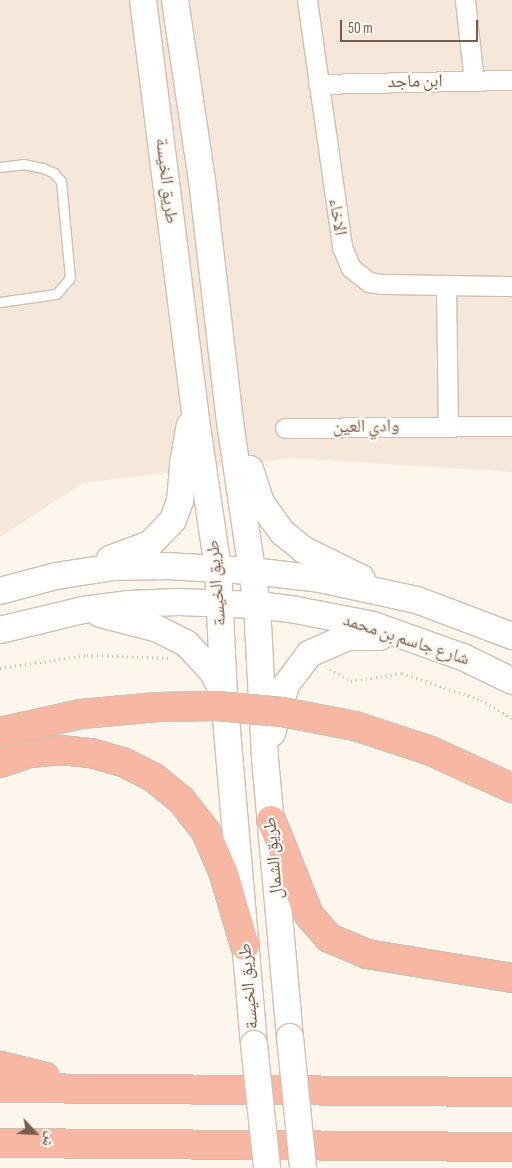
<!DOCTYPE html>
<meta charset="utf-8">
<style>
body{margin:0}
#map{position:relative;width:512px;height:1168px;overflow:hidden;background:#fdf6ec;font-family:"Sofia Sans Condensed","Noto Naskh Arabic",sans-serif}
div>[style]{position:absolute}
.residential>*{inset:0;background:#f5e8da}
.path>*{height:3px;margin-top:-1.5px;transform-origin:0;background:repeating-linear-gradient(90deg,#d9b8a5 0 1px,transparent 0 5px)}
.roads{filter:drop-shadow(1px 0 #d1beb0) drop-shadow(-1px 0 #d1beb0) drop-shadow(0 1px #d1beb0) drop-shadow(0 -1px #d1beb0)}
.service>*{height:9px;margin:-4.5px;padding:0 4.5px;transform-origin:4.5px;border-radius:4.5px;background:#fff}
.minor>*{height:19px;margin:-9.5px;padding:0 9.5px;transform-origin:9.5px;border-radius:9.5px;background:#fff}
.secondary>*{height:26px;margin:-13px;padding:0 13px;transform-origin:13px;border-radius:13px;background:#fff}
.motorway>*{height:28px;margin:-14px;padding:0 14px;transform-origin:14px;border-radius:14px;background:#f7b7a3}
.bridges{filter:drop-shadow(1px 0 #d6c0b0) drop-shadow(-1px 0 #d6c0b0) drop-shadow(0 1px #d6c0b0) drop-shadow(0 -1px #d6c0b0)}
.secondary-bridge>*{height:26px;margin:-13px;padding:0 13px;transform-origin:13px;border-radius:13px;background:#fff}
.motorway-bridge>*{height:28px;margin:-14px;padding:0 14px;transform-origin:14px;border-radius:14px;background:#f7b7a3}
span{translate:-50% -50%;white-space:nowrap;text-align:center;line-height:1.15;-webkit-text-stroke:4.5px #fffaf3;paint-order:stroke}
.street-label{font-size:18px;color:#7a5c4d}
.north{position:absolute;left:10px;top:1108px;width:50px;height:50px;-webkit-text-stroke:4px #fffaf3;paint-order:stroke;rotate:115deg;font-size:14px;font-weight:700;line-height:20px;text-align:center;color:#7a5c4d}
.north::after{content:'';display:block;margin:auto;width:18px;height:22px;background:#7a5c4d;clip-path:polygon(50% 0,100% 100%,50% 72%,0 100%)}
.scale{position:absolute;left:340px;top:20px;width:138px;height:22px;box-sizing:border-box;border:2px solid #7a5c4d;border-top:0;padding-left:6px;font-size:15px;line-height:18px;white-space:nowrap;color:#7a5c4d;-webkit-text-stroke:4px #fffaf3;paint-order:stroke}
</style>
<div id="map">
<div class="residential">
<i style="clip-path:polygon(0 0,512px 0,512px 472px,291px 458px,83px 483px,0 537px)"></i>
</div>
<div class="path">
<i style="left:0;top:668px;width:88px;rotate:-8.5deg"></i>
<i style="left:87px;top:655px;width:81px;rotate:2.1deg"></i>
<i style="left:330px;top:669px;width:24px;rotate:30deg"></i>
<i style="left:351px;top:681px;width:52px;rotate:-8.9deg"></i>
<i style="left:402px;top:673px;width:83px;rotate:18.9deg"></i>
<i style="left:481px;top:700px;width:36px;rotate:30deg"></i>
</div>
<div class="roads">
<div class="service">
<i style="left:0;top:167px;width:23px;rotate:-7deg"></i>
<i style="left:23px;top:164px;width:20px;rotate:11deg"></i>
<i style="left:43px;top:168px;width:12px;rotate:24deg"></i>
<i style="left:54px;top:173px;width:11px;rotate:49deg"></i>
<i style="left:61px;top:181px;width:97px;rotate:84.7deg"></i>
<i style="left:70px;top:278px;width:21px;rotate:131deg"></i>
<i style="left:56px;top:294px;width:57px;rotate:171.9deg"></i>
</div>
<div class="minor">
<i style="left:307px;top:0;width:249px;rotate:81.9deg"></i>
<i style="left:342px;top:247px;width:23px;rotate:67deg"></i>
<i style="left:351px;top:268px;width:23px;rotate:38deg"></i>
<i style="left:369px;top:282px;width:12px;rotate:9deg"></i>
<i style="left:381px;top:284px;width:131px;rotate:0.9deg"></i>
<i style="left:465px;top:0;width:81px;rotate:83.7deg"></i>
<i style="left:318px;top:84px;width:194px;rotate:-1.2deg"></i>
<i style="left:446px;top:287px;width:139px;rotate:89.2deg"></i>
<i style="left:285px;top:428px;width:227px;rotate:-0.5deg"></i>
</div>
<div class="secondary">
<i style="left:143px;top:0;width:416px;rotate:82.8deg"></i>
<i style="left:195px;top:413px;width:158px;rotate:81.6deg"></i>
<i style="left:218px;top:569px;width:126px;rotate:87.3deg"></i>
<i style="left:224px;top:695px;width:350px;rotate:85.1deg"></i>
<i style="left:175px;top:0;width:182px;rotate:81.5deg"></i>
<i style="left:202px;top:180px;width:244px;rotate:83.4deg"></i>
<i style="left:230px;top:422px;width:185px;rotate:81.6deg"></i>
<i style="left:257px;top:605px;width:153px;rotate:87deg"></i>
<i style="left:265px;top:758px;width:280px;rotate:84.9deg"></i>
<i style="left:250px;top:469px;width:36px;rotate:72deg"></i>
<i style="left:261px;top:503px;width:37px;rotate:54deg"></i>
<i style="left:283px;top:533px;width:27px;rotate:39deg"></i>
<i style="left:304px;top:550px;width:64px;rotate:26.2deg"></i>
<i style="left:110px;top:559px;width:43px;rotate:-20.6deg"></i>
<i style="left:150px;top:544px;width:33px;rotate:-46deg"></i>
<i style="left:173px;top:520px;width:20px;rotate:-70deg"></i>
<i style="left:180px;top:501px;width:37px;rotate:-85deg"></i>
<i style="left:183px;top:464px;width:39px;rotate:-80deg"></i>
<i style="left:0;top:591px;width:58px;rotate:-15deg"></i>
<i style="left:56px;top:576px;width:59px;rotate:-8.8deg"></i>
<i style="left:114px;top:567px;width:53px;rotate:-1.1deg"></i>
<i style="left:167px;top:566px;width:85px;rotate:3.4deg"></i>
<i style="left:252px;top:571px;width:68px;rotate:6.7deg"></i>
<i style="left:320px;top:579px;width:99px;rotate:12.2deg"></i>
<i style="left:417px;top:600px;width:102px;rotate:20.8deg"></i>
<i style="left:100px;top:614px;width:60px;rotate:14.5deg"></i>
<i style="left:158px;top:629px;width:31px;rotate:27deg"></i>
<i style="left:186px;top:643px;width:38px;rotate:47deg"></i>
<i style="left:212px;top:671px;width:24px;rotate:62deg"></i>
<i style="left:0;top:630px;width:85px;rotate:-13.5deg"></i>
<i style="left:83px;top:610px;width:45px;rotate:-7.6deg"></i>
<i style="left:128px;top:604px;width:51px;rotate:-2.2deg"></i>
<i style="left:179px;top:602px;width:78px;rotate:2.2deg"></i>
<i style="left:257px;top:605px;width:39px;rotate:7deg"></i>
<i style="left:296px;top:610px;width:78px;rotate:11deg"></i>
<i style="left:373px;top:625px;width:96px;rotate:19.6deg"></i>
<i style="left:463px;top:657px;width:55px;rotate:26.1deg"></i>
<i style="left:272px;top:733px;width:50px;rotate:-73.7deg"></i>
<i style="left:286px;top:685px;width:39px;rotate:-53deg"></i>
<i style="left:309px;top:654px;width:43px;rotate:-23.6deg"></i>
<i style="left:348px;top:637px;width:32px"></i>
</div>
<div class="motorway">
<i style="left:0;top:763px;width:31px;rotate:-19deg"></i>
<i style="left:29px;top:753px;width:32px;rotate:-5deg"></i>
<i style="left:61px;top:750px;width:30px;rotate:6deg"></i>
<i style="left:91px;top:753px;width:33px;rotate:16deg"></i>
<i style="left:123px;top:762px;width:35px;rotate:27deg"></i>
<i style="left:154px;top:778px;width:36px;rotate:39deg"></i>
<i style="left:182px;top:801px;width:39px;rotate:52deg"></i>
<i style="left:206px;top:832px;width:46px;rotate:66.8deg"></i>
<i style="left:224px;top:874px;width:75px;rotate:73.7deg"></i>
<i style="left:271px;top:820px;width:102px;rotate:68.2deg"></i>
<i style="left:309px;top:915px;width:30px;rotate:49deg"></i>
<i style="left:329px;top:938px;width:41px;rotate:22.8deg"></i>
<i style="left:367px;top:954px;width:147px;rotate:9.4deg"></i>
<i style="left:0;top:1066px;width:46px;rotate:13.7deg"></i>
<i style="left:0;top:1088px;width:512px;rotate:0.45deg"></i>
<i style="left:0;top:1143px;width:512px;rotate:0.45deg"></i>
</div>
</div>
<div class="bridges">
<div class="secondary-bridge">
<i style="left:290px;top:1037px;width:132px;rotate:84.3deg"></i>
<i style="left:254px;top:1044px;width:125px;rotate:84deg"></i>
</div>
<div class="motorway-bridge">
<i style="left:0;top:732px;width:83px;rotate:-12.5deg"></i>
<i style="left:81px;top:714px;width:77px;rotate:-5.2deg"></i>
<i style="left:158px;top:707px;width:59px;rotate:-1deg"></i>
<i style="left:217px;top:706px;width:65px;rotate:5.3deg"></i>
<i style="left:282px;top:712px;width:74px;rotate:10.9deg"></i>
<i style="left:355px;top:726px;width:80px;rotate:18.2deg"></i>
<i style="left:431px;top:751px;width:89px;rotate:24.6deg"></i>
</div>
</div>
<div class="street-label">
<span style="left:415px;top:82px;rotate:-1deg">ابن ماجد</span>
<span style="left:166px;top:181px;rotate:83deg">طريق الخيسة</span>
<span style="left:337px;top:217px;rotate:81deg">الاخاء</span>
<span style="left:366px;top:427px;rotate:-1deg">وادي العين</span>
<span style="left:217px;top:583px;rotate:-95deg">طريق الخيسة</span>
<span style="left:406px;top:640px;rotate:18deg">شارع جاسم بن محمد</span>
<span style="left:274px;top:858px;rotate:-95deg">طريق الشمال</span>
<span style="left:249px;top:986px;rotate:-95deg">طريق الخيسة</span>
</div>
<div class="north">ش</div>
<div class="scale">50 m</div>
</div>
